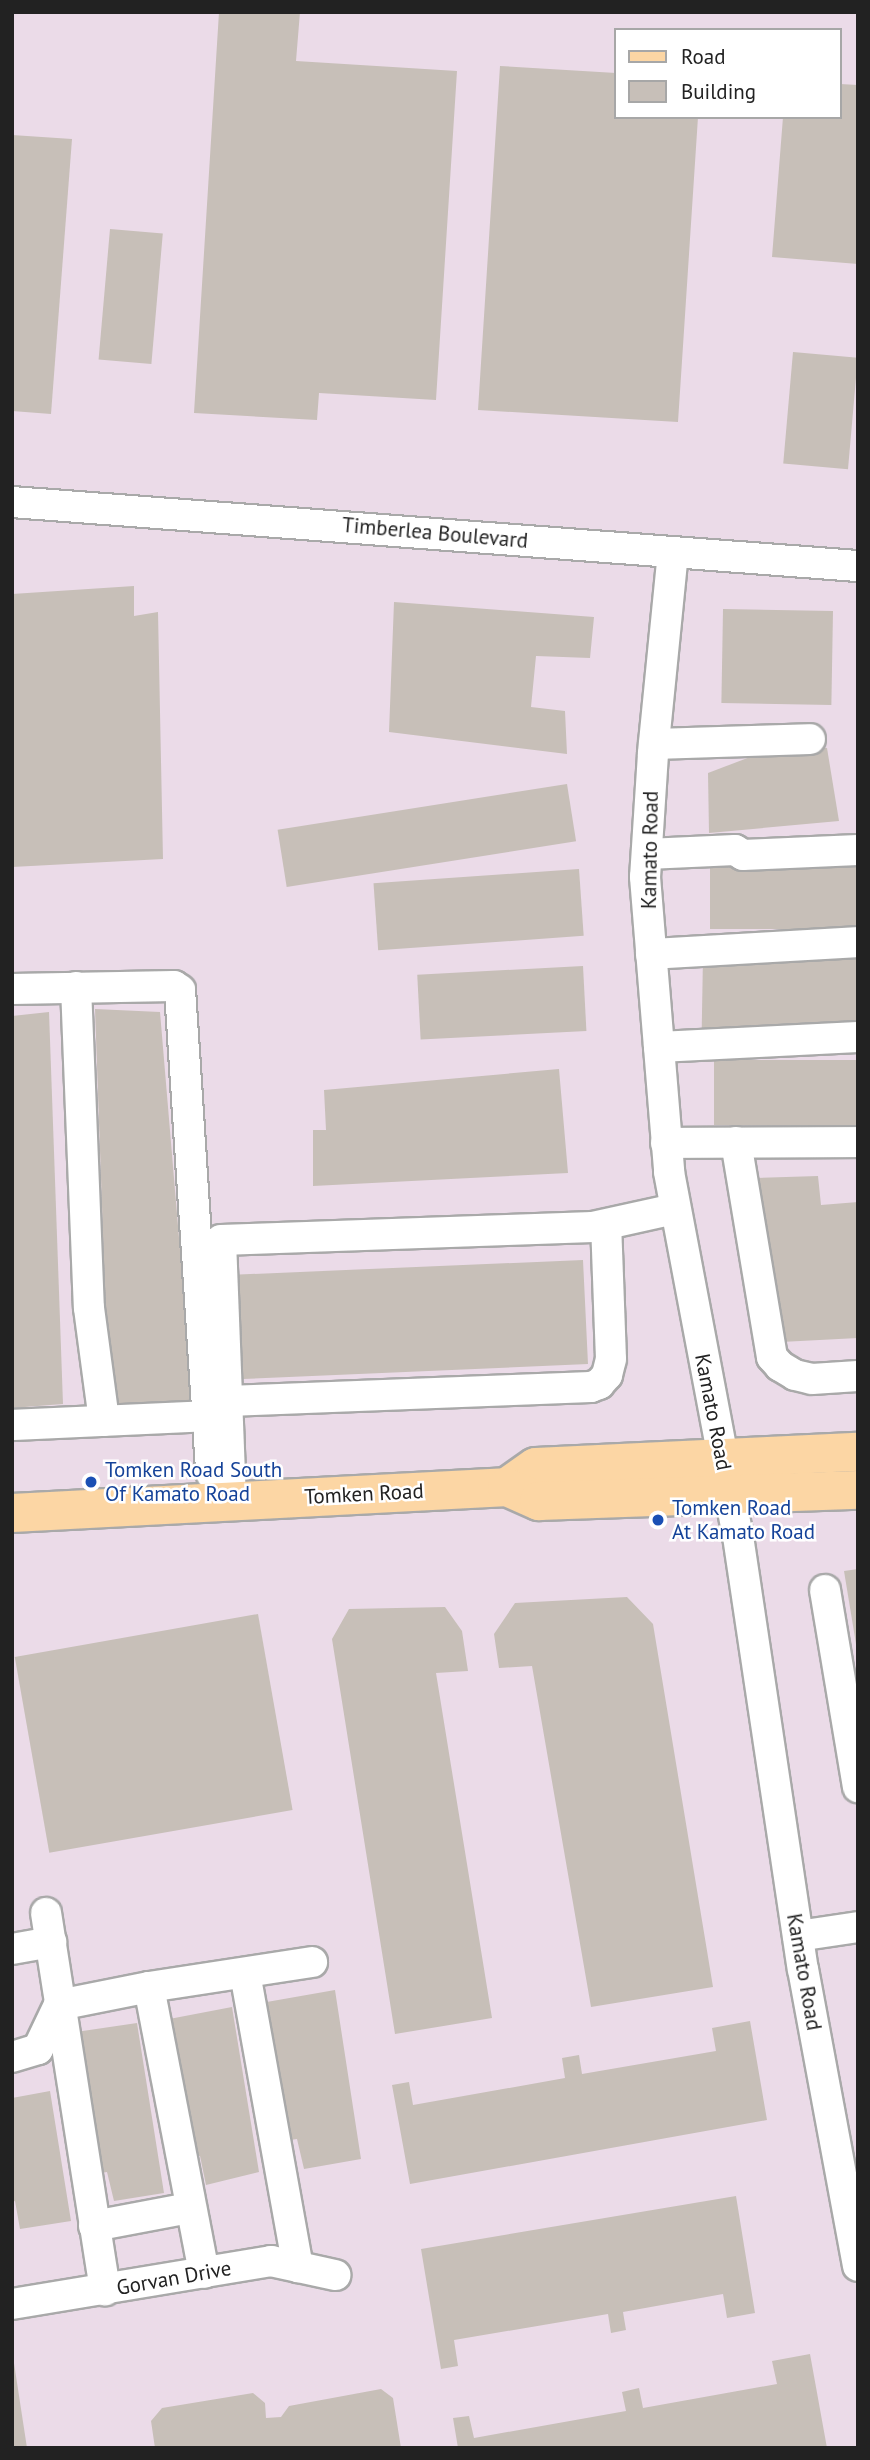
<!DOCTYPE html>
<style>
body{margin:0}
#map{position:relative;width:870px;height:2460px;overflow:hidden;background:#f2efe9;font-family:"PT Sans",sans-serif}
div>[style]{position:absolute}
.industrial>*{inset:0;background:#ebdbe8}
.building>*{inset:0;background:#c7bfb8;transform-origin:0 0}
.roads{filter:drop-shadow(2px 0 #a9a9a9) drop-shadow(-2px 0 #a9a9a9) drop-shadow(0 2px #a9a9a9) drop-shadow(0 -2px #a9a9a9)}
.minor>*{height:30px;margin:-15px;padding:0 15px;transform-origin:15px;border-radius:15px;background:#fff}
.major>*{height:38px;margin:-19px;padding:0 19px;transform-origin:19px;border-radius:19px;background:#fcd6a4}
.dots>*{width:19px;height:19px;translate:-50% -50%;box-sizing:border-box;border:4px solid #fff;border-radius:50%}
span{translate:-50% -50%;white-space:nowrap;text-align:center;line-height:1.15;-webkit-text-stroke:5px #fff;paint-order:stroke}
.street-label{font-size:21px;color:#222}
.transit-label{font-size:21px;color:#164399}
.left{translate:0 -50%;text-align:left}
.frame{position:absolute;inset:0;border:14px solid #222;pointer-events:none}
.legend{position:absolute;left:614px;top:28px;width:228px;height:91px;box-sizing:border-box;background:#fff;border:2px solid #a7a7a7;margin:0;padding:9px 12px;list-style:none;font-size:21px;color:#222}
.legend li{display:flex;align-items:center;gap:14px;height:35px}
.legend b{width:35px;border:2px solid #a7a7a7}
</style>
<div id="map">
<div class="industrial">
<i style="clip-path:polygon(evenodd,12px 12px,858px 12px,858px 2448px,12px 2448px,12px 12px,616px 30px,840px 30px,840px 117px,616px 117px,616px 30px)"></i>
</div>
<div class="building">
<i style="clip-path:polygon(219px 12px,300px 12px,296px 61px,457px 71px,436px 400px,319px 393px,317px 420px,194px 413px)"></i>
<i style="clip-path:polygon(500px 66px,616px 73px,616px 117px,698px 117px,678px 422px,478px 410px)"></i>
<i style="clip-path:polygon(840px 84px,858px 85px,858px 264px,772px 257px,783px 117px,840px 117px)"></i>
<i style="clip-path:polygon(12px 135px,72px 139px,51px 414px,12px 411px)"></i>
<i style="left:110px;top:229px;width:53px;height:131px;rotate:5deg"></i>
<i style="left:793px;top:352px;width:65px;height:112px;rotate:5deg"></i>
<i style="clip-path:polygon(134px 586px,134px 616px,158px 612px,163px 859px,12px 867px,12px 594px)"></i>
<i style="clip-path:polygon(394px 602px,594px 617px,590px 658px,536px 656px,531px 707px,565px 711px,567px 754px,389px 732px)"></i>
<i style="left:833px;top:611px;width:94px;height:110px;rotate:91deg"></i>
<i style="clip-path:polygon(779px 746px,827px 748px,839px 821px,709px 833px,708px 773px)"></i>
<i style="left:567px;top:784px;width:58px;height:293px;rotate:81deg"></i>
<i style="left:858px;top:861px;width:68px;height:148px;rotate:90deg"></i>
<i style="left:579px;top:869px;width:67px;height:206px;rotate:86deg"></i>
<i style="left:703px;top:956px;width:155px;height:72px;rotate:1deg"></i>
<i style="left:583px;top:966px;width:65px;height:166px;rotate:87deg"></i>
<i style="clip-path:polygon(95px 1009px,160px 1012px,193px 1404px,109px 1405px)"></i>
<i style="clip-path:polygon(49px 1012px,63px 1404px,12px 1408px,12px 1016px)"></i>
<i style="left:858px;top:1060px;width:65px;height:144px;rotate:90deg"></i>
<i style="clip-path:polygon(559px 1069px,568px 1173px,313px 1186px,313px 1130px,326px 1130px,324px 1090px)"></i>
<i style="clip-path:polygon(818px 1176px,821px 1205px,858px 1202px,858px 1338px,781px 1342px,757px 1178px)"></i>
<i style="clip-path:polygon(583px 1260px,588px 1364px,243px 1379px,243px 1363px,231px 1363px,228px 1275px)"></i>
<i style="clip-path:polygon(858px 1569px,858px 1643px,856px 1644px,844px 1571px)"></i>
<i style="clip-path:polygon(627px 1597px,653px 1624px,713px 1987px,591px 2007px,532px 1666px,499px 1668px,494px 1634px,515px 1603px)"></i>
<i style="clip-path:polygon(445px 1607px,462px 1631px,468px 1671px,436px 1673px,492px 2018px,395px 2034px,332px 1639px,349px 1609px)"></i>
<i style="left:258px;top:1614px;width:199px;height:247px;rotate:80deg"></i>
<i style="clip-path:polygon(335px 1990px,361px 2159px,304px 2169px,297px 2139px,283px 2141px,261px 2003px)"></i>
<i style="clip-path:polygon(232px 2007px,259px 2172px,206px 2185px,200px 2156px,187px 2157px,164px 2020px)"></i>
<i style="clip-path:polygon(750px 2021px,767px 2120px,410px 2184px,392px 2085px,409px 2082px,413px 2105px,565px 2078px,562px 2058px,579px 2055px,582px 2074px,716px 2051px,712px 2028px)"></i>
<i style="clip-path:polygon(137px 2023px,164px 2193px,114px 2201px,107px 2172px,95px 2174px,69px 2033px)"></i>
<i style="clip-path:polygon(50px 2091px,71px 2221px,20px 2229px,15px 2201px,12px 2202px,12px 2098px)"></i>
<i style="clip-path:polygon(736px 2196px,755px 2313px,727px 2318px,723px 2294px,623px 2312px,626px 2330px,611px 2333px,608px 2314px,454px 2340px,458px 2366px,441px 2369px,421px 2249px)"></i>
<i style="clip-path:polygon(810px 2354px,827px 2448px,458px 2448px,453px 2418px,469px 2416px,474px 2438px,626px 2411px,622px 2392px,639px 2388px,643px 2408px,777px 2384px,772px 2361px)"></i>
<i style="clip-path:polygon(12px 2363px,14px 2363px,27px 2448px,12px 2448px)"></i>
<i style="clip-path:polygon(381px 2389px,393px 2398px,401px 2448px,155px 2448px,151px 2421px,162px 2408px,253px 2393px,265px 2403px,266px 2418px,281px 2417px,289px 2406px)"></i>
</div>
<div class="roads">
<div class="minor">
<i style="left:12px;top:502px;width:848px;rotate:4.33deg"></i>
<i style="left:673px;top:552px;width:203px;rotate:95.7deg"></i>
<i style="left:653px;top:754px;width:123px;rotate:93.7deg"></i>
<i style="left:645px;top:877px;width:296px;rotate:85.3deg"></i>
<i style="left:669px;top:1172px;width:370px;rotate:79.3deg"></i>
<i style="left:738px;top:1536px;width:438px;rotate:81.5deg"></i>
<i style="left:803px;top:1969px;width:302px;rotate:79.5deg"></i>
<i style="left:654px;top:744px;width:156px;rotate:-1.8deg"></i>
<i style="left:647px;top:854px;width:88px;rotate:-2.6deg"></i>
<i style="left:735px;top:850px;width:9px;rotate:32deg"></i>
<i style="left:743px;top:855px;width:115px;rotate:-2.5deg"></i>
<i style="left:651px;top:954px;width:207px;rotate:-3.3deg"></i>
<i style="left:76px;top:987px;width:321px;rotate:87.7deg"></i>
<i style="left:89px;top:1308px;width:114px;rotate:82.4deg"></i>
<i style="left:12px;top:989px;width:162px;rotate:-1.1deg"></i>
<i style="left:174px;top:986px;width:7px;rotate:34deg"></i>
<i style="left:180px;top:990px;width:485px;rotate:86.3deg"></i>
<i style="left:659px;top:1047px;width:199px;rotate:-2.9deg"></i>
<i style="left:736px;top:1142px;width:218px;rotate:80.5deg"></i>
<i style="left:772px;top:1357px;width:12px;rotate:48deg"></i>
<i style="left:780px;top:1366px;width:17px;rotate:31deg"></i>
<i style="left:795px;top:1375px;width:17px;rotate:13deg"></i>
<i style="left:812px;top:1379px;width:46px;rotate:-3.7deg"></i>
<i style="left:666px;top:1143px;width:192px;rotate:-0.3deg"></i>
<i style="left:228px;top:1401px;width:363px;rotate:-2.2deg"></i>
<i style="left:591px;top:1387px;width:9px;rotate:-21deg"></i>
<i style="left:599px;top:1384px;width:12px;rotate:-48deg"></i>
<i style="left:607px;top:1375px;width:16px;rotate:-76deg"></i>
<i style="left:611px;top:1359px;width:134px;rotate:-92.1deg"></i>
<i style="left:12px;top:1425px;width:195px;rotate:-2.6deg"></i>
<i style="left:231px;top:1501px;width:261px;rotate:-92.2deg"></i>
<i style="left:221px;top:1240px;width:372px;rotate:-2deg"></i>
<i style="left:593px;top:1227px;width:84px;rotate:-12.4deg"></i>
<i style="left:825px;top:1590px;width:200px;rotate:80.5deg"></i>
<i style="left:46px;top:1913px;width:382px;rotate:81.1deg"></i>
<i style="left:798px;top:1936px;width:61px;rotate:-8.5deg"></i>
<i style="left:12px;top:1949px;width:40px;rotate:-10deg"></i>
<i style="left:245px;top:1973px;width:299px;rotate:79.8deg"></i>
<i style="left:149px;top:1987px;width:291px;rotate:79.1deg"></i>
<i style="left:12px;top:2057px;width:27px;rotate:-17deg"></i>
<i style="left:38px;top:2049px;width:49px;rotate:-64.5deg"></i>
<i style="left:59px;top:2005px;width:92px;rotate:-11.3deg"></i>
<i style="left:149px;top:1987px;width:165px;rotate:-8.7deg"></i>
<i style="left:94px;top:2226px;width:97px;rotate:-10.7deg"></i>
<i style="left:12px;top:2304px;width:263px;rotate:-9.4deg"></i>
<i style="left:271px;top:2261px;width:66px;rotate:12.3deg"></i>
</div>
<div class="major">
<i style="left:507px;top:1487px;width:35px;rotate:-35deg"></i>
<i style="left:536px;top:1467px;width:322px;rotate:-2.7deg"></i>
<i style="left:12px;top:1513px;width:496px;rotate:-3deg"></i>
<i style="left:507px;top:1487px;width:35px;rotate:24deg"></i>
<i style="left:539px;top:1501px;width:319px;rotate:-2deg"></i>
</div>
</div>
<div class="dots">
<i style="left:91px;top:1482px;background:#1a4fb4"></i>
<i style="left:658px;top:1520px;background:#1a4fb4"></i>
</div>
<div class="street-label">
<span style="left:435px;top:533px;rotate:5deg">Timberlea Boulevard</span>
<span style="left:650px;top:850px;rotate:-89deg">Kamato Road</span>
<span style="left:713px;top:1412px;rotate:79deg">Kamato Road</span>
<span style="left:364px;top:1494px;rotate:-3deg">Tomken Road</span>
<span style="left:804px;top:1972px;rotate:80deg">Kamato Road</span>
<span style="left:174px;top:2278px;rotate:-10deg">Gorvan Drive</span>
</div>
<div class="transit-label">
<span class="left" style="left:105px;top:1482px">Tomken Road South<br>Of Kamato Road</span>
<span class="left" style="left:672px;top:1520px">Tomken Road<br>At Kamato Road</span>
</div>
<div class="frame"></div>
<ul class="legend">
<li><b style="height:9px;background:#fcd6a4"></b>Road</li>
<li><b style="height:19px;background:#c7bfb8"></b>Building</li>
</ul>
</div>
